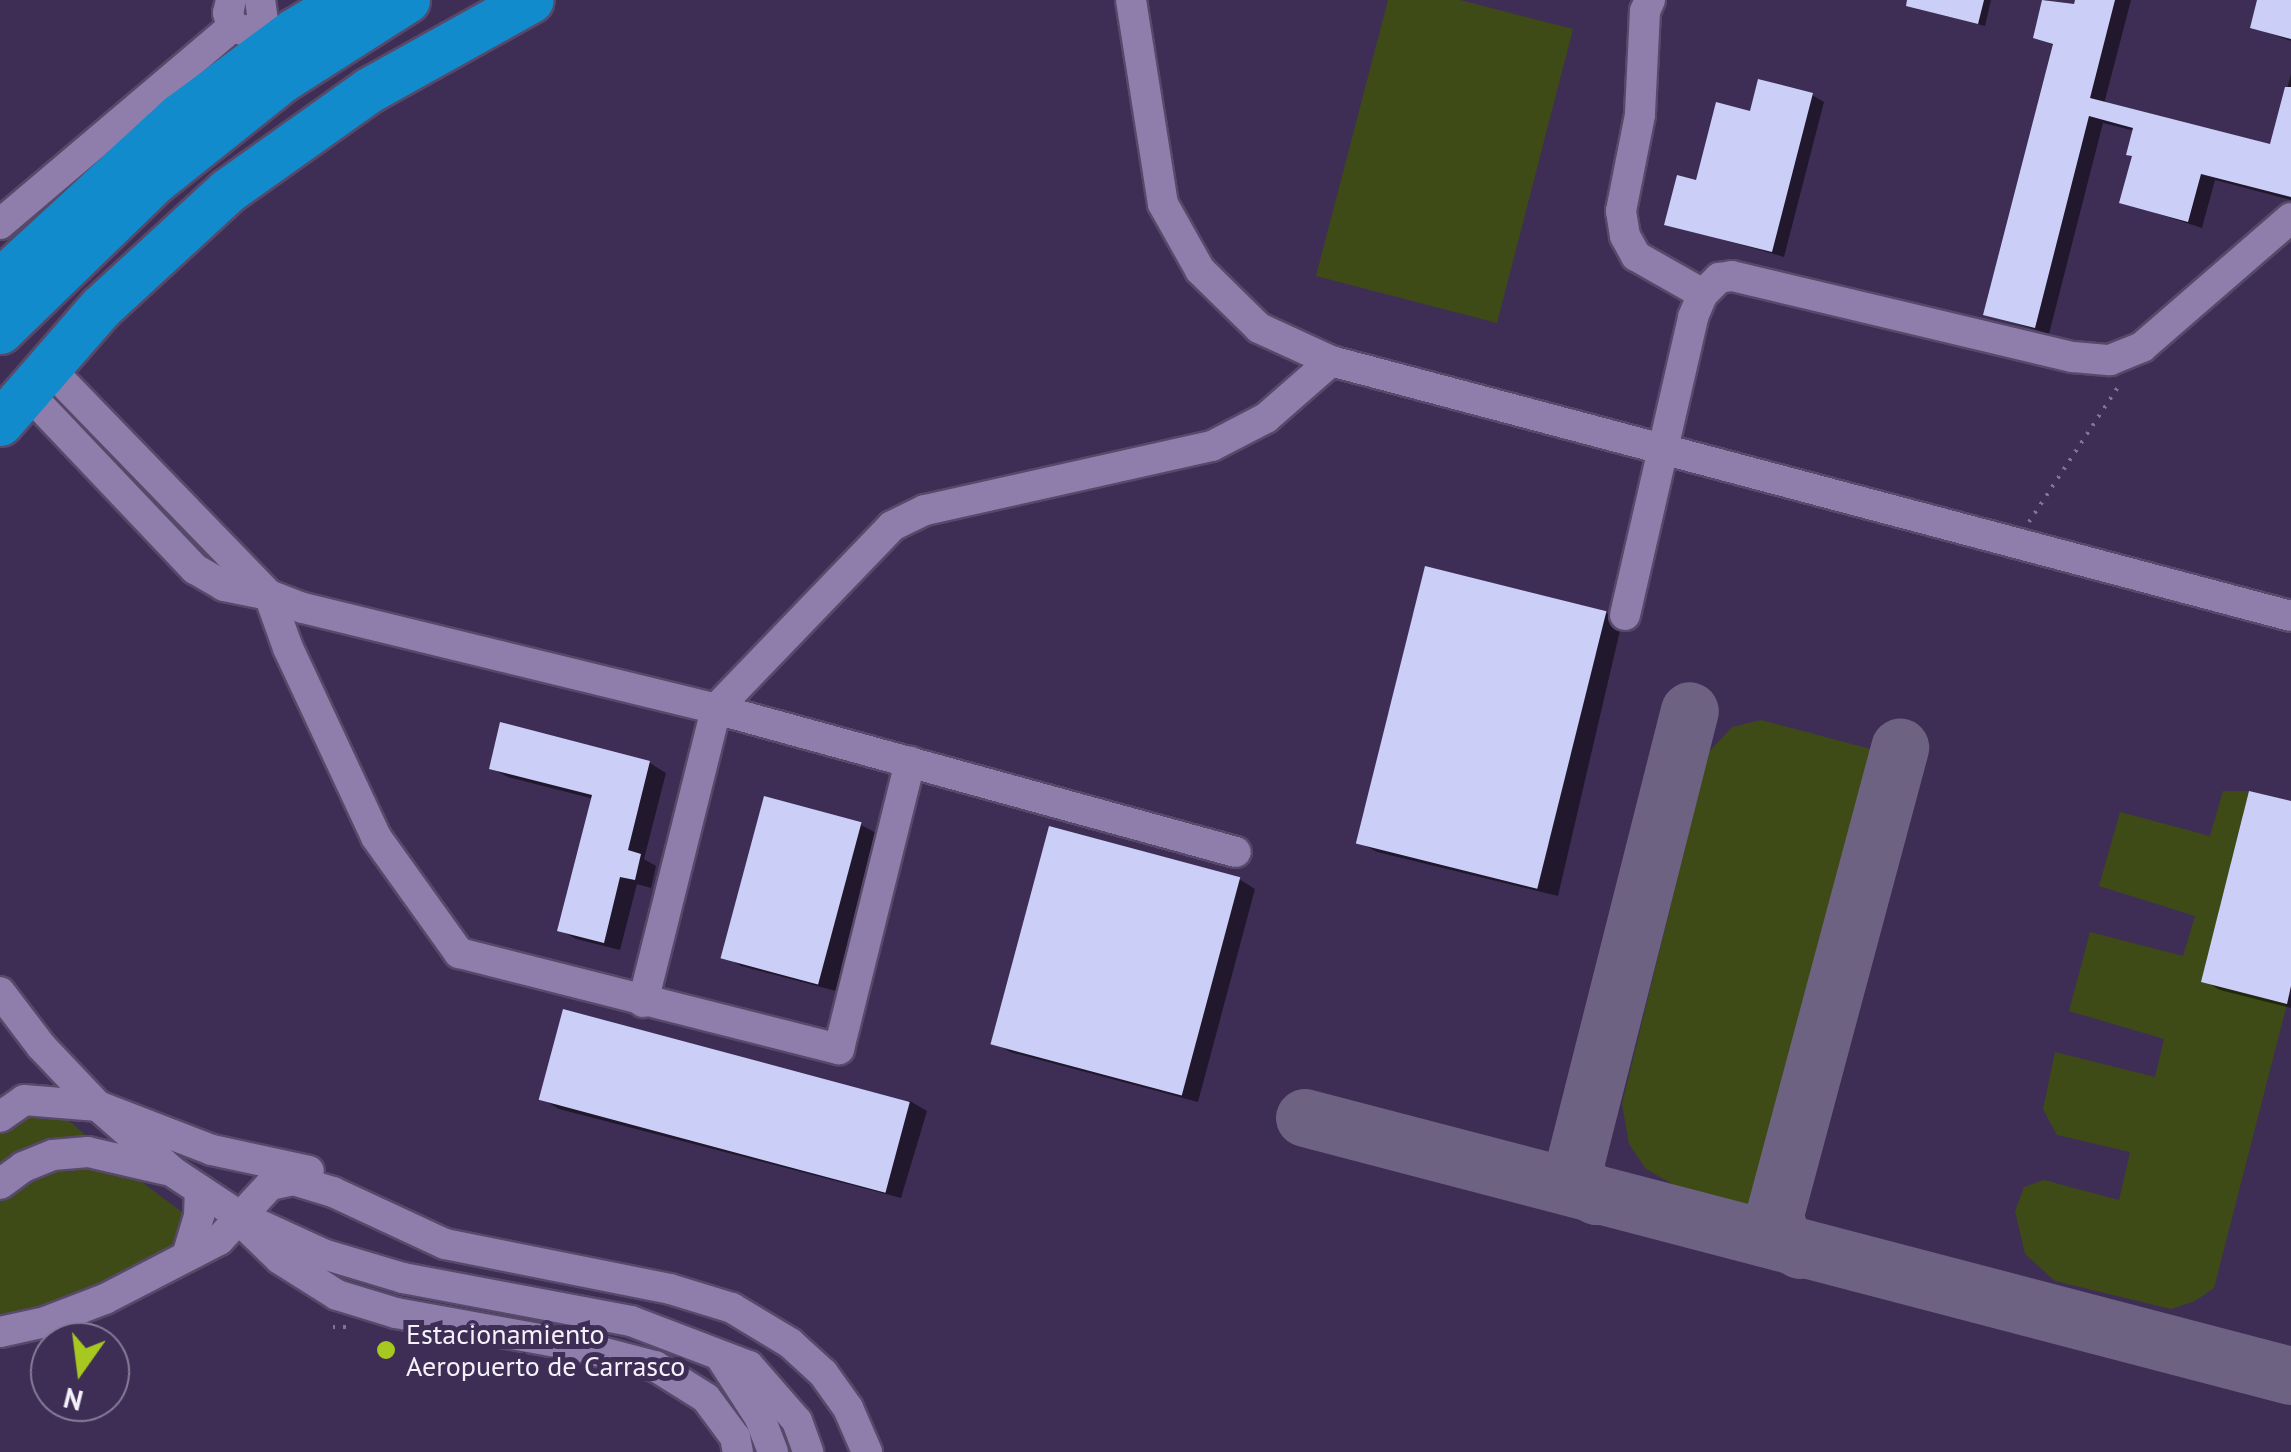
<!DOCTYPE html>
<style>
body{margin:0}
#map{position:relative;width:2291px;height:1452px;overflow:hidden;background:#3e2e56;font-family:"PT Sans",sans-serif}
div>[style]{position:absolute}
.green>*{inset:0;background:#3e4b17}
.shadow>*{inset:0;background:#0007}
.taxiway>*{height:58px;margin:-29px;padding:0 29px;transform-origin:29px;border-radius:29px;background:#6e6282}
.building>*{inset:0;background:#cbcef6;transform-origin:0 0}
.path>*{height:4px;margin-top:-2px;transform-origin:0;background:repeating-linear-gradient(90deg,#7f7491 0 2.5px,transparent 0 10.5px)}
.roads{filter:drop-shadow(2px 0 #574969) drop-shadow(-2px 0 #574969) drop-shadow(0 2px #574969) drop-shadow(0 -2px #574969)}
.minor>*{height:30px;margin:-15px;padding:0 15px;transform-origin:15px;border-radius:15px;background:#8f7dac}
.highway>*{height:45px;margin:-22.5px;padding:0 22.5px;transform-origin:22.5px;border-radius:22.5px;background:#128bcd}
.dots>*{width:28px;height:28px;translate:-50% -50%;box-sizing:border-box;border:5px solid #3e2e56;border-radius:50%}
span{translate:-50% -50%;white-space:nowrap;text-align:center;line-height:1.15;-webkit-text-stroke:10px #3e2e56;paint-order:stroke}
.poi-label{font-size:28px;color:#f4f1fb}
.left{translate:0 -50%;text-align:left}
.north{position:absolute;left:30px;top:1322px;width:100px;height:100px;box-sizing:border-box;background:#3e2e56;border:2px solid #877c98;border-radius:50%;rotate:194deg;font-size:28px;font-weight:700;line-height:40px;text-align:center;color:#f4f1fb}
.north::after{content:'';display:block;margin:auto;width:35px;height:45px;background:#a6c820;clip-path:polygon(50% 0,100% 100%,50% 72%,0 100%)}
</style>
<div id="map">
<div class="green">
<i style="clip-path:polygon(1388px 0,1460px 0,1573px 29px,1497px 323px,1316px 276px)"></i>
<i style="clip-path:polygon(1761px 720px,1878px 751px,1757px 1207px,1676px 1186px,1646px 1169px,1629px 1144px,1622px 1104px,1708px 753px,1732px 727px)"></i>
<i style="clip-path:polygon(2223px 791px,2249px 791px,2201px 982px,2287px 1004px,2214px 1288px,2195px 1301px,2171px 1309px,2055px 1281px,2025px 1254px,2015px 1211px,2024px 1187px,2044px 1180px,2119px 1200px,2130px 1152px,2057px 1135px,2043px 1109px,2055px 1052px,2155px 1077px,2164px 1039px,2069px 1011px,2090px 932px,2183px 956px,2195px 916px,2099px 886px,2120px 812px,2210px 836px)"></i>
<i style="clip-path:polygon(14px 1112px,63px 1115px,93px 1142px,0 1178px,0 1126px)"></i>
<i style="clip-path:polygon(52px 1161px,127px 1171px,182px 1212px,185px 1222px,181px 1245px,153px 1264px,43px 1312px,0 1320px,0 1198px)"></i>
</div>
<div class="shadow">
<i style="clip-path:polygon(1913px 0,1991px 0,1985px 26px,1918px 9px,1911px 5px)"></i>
<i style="clip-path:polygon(2045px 0,2076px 7px,2077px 0,2131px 0,2104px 104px,2272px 147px,2291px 74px,2291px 200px,2215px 180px,2202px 228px,2122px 202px,2135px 157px,2135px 131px,2103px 123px,2049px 334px,1986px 314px,2055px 46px,2036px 37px)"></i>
<i style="clip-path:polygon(2259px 0,2291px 0,2291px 41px,2252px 27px)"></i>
<i style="clip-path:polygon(1812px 95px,1824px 102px,1784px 257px,1667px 224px,1698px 183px)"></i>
<i style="clip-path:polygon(1606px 613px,1622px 622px,1558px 896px,1377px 852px,1360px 843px)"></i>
<i style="clip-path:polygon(502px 725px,650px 763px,666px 773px,644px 859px,656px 866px,651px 888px,637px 884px,620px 950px,576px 939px,560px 930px,594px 799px,508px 777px,491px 768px)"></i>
<i style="clip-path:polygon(766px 799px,861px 825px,878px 834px,836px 991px,741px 966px,724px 956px)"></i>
<i style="clip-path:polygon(2291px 804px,2291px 1008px,2220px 990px,2204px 981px)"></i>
<i style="clip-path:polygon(1239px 879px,1255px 889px,1198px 1102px,1010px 1052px,994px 1042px)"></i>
<i style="clip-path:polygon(542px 1099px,910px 1101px,927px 1111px,901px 1198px,559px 1109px)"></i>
</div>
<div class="taxiway">
<i style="left:1305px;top:1118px;width:1019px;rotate:14.66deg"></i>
<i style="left:1596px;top:1196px;width:17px;rotate:-149deg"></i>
<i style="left:1581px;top:1187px;width:23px;rotate:-105deg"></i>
<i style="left:1575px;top:1165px;width:468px;rotate:-75.8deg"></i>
<i style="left:1800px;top:1250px;width:22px;rotate:-148deg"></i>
<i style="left:1781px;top:1238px;width:24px;rotate:-105deg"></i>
<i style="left:1775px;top:1215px;width:484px;rotate:-75deg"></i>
</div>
<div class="building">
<i style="clip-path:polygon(1907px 0,1984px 0,1978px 24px,1906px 6px)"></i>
<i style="clip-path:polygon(2042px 0,2074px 4px,2075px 0,2115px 0,2090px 98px,2270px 144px,2285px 87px,2291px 87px,2291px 197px,2201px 174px,2188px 222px,2119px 203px,2132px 156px,2126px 155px,2133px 128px,2089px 116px,2035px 328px,1983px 315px,2053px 44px,2033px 38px)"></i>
<i style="clip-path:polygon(2257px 0,2291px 0,2291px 39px,2250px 28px)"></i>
<i style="clip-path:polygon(1758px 79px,1813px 93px,1772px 252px,1664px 225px,1677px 175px,1696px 180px,1716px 102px,1750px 111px)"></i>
<i style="left:1425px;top:566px;width:187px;height:286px;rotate:14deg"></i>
<i style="clip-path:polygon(500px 722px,650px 761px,628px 850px,641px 854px,635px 880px,620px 877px,604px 943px,557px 931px,592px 795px,489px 769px)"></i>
<i style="clip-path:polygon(2249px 791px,2291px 801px,2291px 986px,2287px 1004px,2201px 982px)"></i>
<i style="left:764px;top:796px;width:101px;height:168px;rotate:15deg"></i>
<i style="left:1049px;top:826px;width:198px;height:226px;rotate:15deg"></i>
<i style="left:563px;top:1009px;width:359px;height:94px;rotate:15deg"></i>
</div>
<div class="path">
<i style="left:2029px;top:522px;width:165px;rotate:-56.6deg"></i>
<i style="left:333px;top:1327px;width:16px"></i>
</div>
<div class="roads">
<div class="minor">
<i style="left:231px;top:0;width:13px;rotate:103deg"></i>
<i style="left:228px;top:13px;width:15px;rotate:74deg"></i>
<i style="left:232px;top:27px;width:18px;rotate:16deg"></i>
<i style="left:249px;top:32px;width:18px;rotate:-38deg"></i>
<i style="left:263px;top:21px;width:21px;rotate:-98deg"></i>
<i style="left:1131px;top:0;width:206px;rotate:81.1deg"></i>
<i style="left:1163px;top:204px;width:76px;rotate:60.7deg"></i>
<i style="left:1200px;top:270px;width:83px;rotate:44.5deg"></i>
<i style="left:1259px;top:328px;width:79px;rotate:24.6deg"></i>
<i style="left:1331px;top:361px;width:993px;rotate:14.88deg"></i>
<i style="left:1650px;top:0;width:12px;rotate:114deg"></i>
<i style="left:1645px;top:11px;width:104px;rotate:92.8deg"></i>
<i style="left:1640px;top:115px;width:98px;rotate:101.2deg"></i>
<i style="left:1621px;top:211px;width:25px;rotate:81deg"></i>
<i style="left:1625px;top:236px;width:23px;rotate:61deg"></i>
<i style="left:1636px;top:256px;width:77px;rotate:29.6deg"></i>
<i style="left:0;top:224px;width:304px;rotate:-40.3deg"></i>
<i style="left:47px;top:366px;width:319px;rotate:45.9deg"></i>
<i style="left:269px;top:595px;width:36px;rotate:21deg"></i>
<i style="left:303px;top:608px;width:425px;rotate:13.7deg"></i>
<i style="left:716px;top:709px;width:539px;rotate:15.38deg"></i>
<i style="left:25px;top:390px;width:247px;rotate:46.5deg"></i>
<i style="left:195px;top:569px;width:34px;rotate:30deg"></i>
<i style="left:224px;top:586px;width:46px;rotate:11.3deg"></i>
<i style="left:269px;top:595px;width:56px;rotate:70.3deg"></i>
<i style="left:288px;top:648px;width:208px;rotate:65deg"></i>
<i style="left:376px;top:837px;width:143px;rotate:54.4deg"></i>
<i style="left:459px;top:953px;width:392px;rotate:14.2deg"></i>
<i style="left:839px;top:1049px;width:296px;rotate:-76.1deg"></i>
<i style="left:1625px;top:615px;width:306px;rotate:-77.1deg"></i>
<i style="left:1693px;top:317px;width:25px;rotate:-67deg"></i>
<i style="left:1703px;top:294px;width:23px;rotate:-45deg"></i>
<i style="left:1719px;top:278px;width:13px;rotate:-9deg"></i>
<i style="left:1732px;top:276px;width:350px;rotate:13.4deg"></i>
<i style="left:2073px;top:357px;width:37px;rotate:5deg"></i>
<i style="left:2110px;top:360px;width:35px;rotate:-22deg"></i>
<i style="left:2142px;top:347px;width:197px;rotate:-40.9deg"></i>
<i style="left:0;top:992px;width:68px;rotate:52.8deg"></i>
<i style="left:41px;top:1046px;width:83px;rotate:46.5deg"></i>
<i style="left:98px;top:1106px;width:100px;rotate:41.3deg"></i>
<i style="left:173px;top:1172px;width:78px;rotate:33.5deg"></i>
<i style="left:238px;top:1215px;width:94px;rotate:24.6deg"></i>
<i style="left:323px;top:1254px;width:84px;rotate:16.7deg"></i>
<i style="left:403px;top:1278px;width:232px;rotate:10.7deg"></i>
<i style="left:631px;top:1321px;width:126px;rotate:20.9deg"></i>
<i style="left:749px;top:1366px;width:73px;rotate:48.9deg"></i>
<i style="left:797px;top:1421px;width:33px;rotate:70deg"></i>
<i style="left:643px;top:1002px;width:302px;rotate:-76deg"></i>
<i style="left:716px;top:709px;width:254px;rotate:-46.1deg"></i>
<i style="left:892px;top:526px;width:37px;rotate:-26deg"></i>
<i style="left:925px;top:510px;width:294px;rotate:-12.6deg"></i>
<i style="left:1212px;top:446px;width:61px;rotate:-27.4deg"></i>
<i style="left:1266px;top:418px;width:86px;rotate:-41.2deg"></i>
<i style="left:0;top:1117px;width:29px;rotate:-35deg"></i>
<i style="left:24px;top:1100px;width:74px;rotate:4.6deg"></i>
<i style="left:98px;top:1106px;width:122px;rotate:21.1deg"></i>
<i style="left:212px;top:1150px;width:99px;rotate:12.2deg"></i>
<i style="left:0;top:1184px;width:29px;rotate:-36deg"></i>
<i style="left:23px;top:1167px;width:32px;rotate:-22deg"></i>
<i style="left:53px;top:1155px;width:35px;rotate:-5deg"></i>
<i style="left:88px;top:1152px;width:80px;rotate:13deg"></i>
<i style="left:249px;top:1229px;width:43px;rotate:44.1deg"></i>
<i style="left:280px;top:1259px;width:67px;rotate:32.3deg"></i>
<i style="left:337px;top:1295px;width:62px;rotate:17deg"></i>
<i style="left:396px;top:1313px;width:185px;rotate:10.3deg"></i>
<i style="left:578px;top:1346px;width:80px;rotate:14.6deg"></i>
<i style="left:655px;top:1366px;width:60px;rotate:32.1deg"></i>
<i style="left:706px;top:1398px;width:49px;rotate:53.4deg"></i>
<i style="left:735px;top:1437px;width:15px;rotate:79deg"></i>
<i style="left:187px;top:1256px;width:42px;rotate:-73.3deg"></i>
<i style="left:199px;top:1216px;width:26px;rotate:-88deg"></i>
<i style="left:0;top:1332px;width:46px;rotate:-12.5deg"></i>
<i style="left:45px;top:1322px;width:64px;rotate:-21deg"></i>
<i style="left:105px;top:1299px;width:128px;rotate:-27.4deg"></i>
<i style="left:219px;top:1240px;width:75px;rotate:-47.2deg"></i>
<i style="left:270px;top:1185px;width:24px;rotate:-12deg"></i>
<i style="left:293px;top:1180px;width:42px;rotate:16.7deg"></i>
<i style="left:333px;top:1192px;width:123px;rotate:24.9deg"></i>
<i style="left:445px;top:1244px;width:229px;rotate:11.3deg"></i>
<i style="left:670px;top:1289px;width:65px;rotate:17deg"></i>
<i style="left:732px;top:1308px;width:68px;rotate:31.1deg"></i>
<i style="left:790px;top:1343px;width:45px;rotate:42.3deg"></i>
<i style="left:823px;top:1373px;width:43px;rotate:54.5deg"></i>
<i style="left:848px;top:1408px;width:48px;rotate:66.6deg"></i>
<i style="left:722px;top:1359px;width:70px;rotate:57.2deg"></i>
<i style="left:760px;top:1418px;width:36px;rotate:69deg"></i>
</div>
<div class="highway">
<i style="left:0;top:281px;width:243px;rotate:-42.7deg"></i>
<i style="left:179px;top:116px;width:143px;rotate:-36.5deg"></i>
<i style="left:294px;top:31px;width:60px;rotate:-31.3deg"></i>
<i style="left:0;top:331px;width:216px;rotate:-44.1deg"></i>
<i style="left:155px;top:181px;width:164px;rotate:-38.6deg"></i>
<i style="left:283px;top:79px;width:147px;rotate:-32.5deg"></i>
<i style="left:0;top:423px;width:154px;rotate:-49deg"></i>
<i style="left:101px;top:307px;width:171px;rotate:-42.6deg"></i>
<i style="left:227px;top:191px;width:174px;rotate:-35.4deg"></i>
<i style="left:369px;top:90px;width:185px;rotate:-29.1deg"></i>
</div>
</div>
<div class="dots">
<i style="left:386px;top:1350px;background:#a6c820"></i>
</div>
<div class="poi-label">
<span class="left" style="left:406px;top:1350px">Estacionamiento<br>Aeropuerto de Carrasco</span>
</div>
<div class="north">N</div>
</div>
